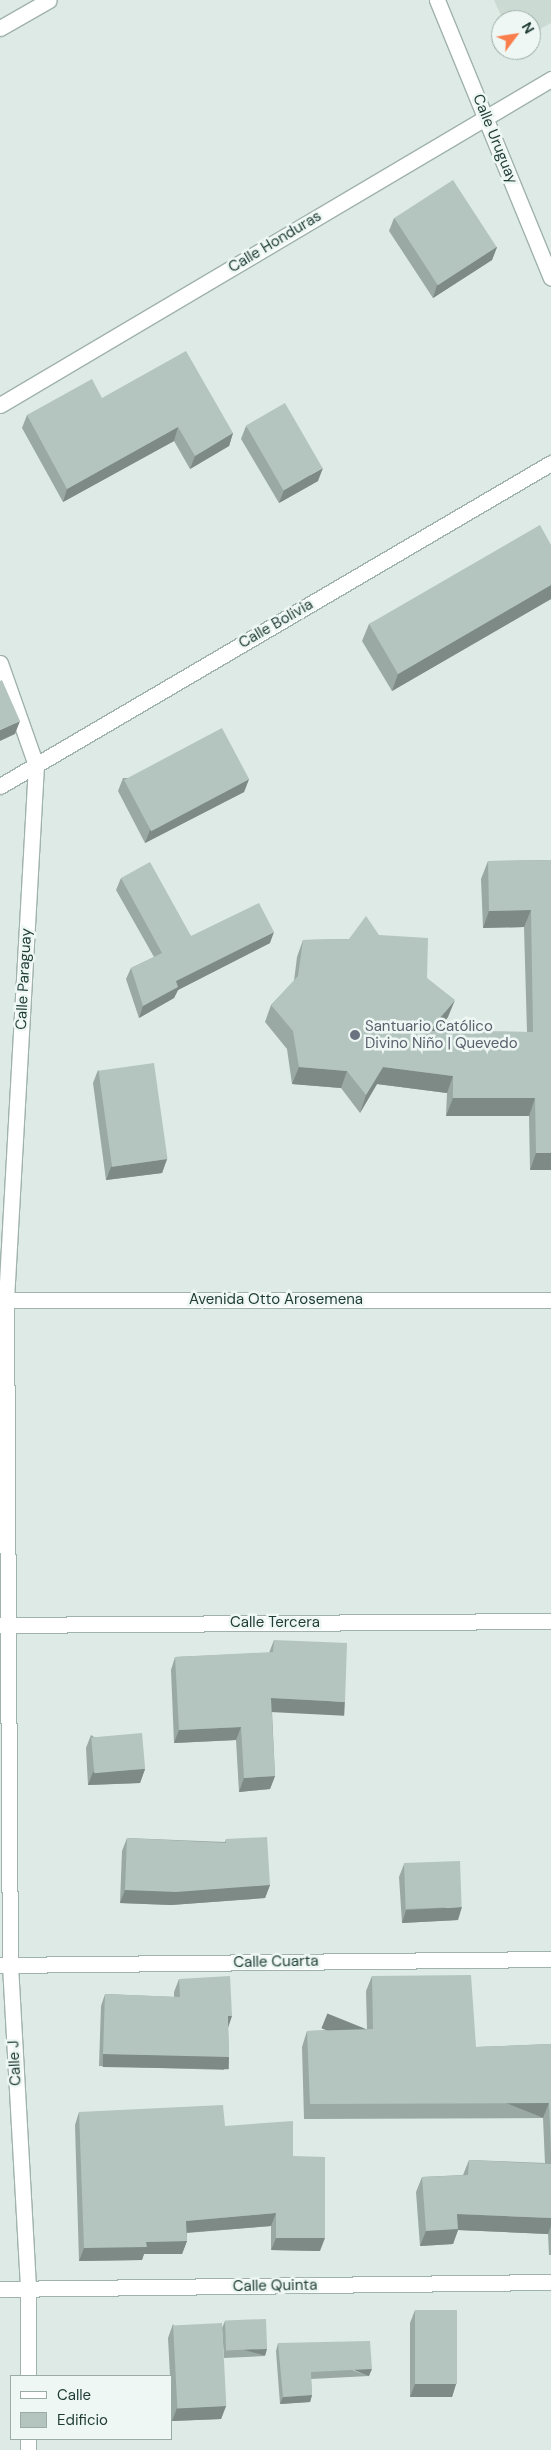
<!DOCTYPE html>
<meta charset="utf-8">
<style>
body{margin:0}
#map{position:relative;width:551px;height:2450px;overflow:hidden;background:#ddeae5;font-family:"DM Sans",sans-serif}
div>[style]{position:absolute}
.built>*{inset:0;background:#ccdad4}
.roads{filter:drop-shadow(1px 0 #a0b2ac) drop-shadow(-1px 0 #a0b2ac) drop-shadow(0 1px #a0b2ac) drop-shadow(0 -1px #a0b2ac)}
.street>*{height:15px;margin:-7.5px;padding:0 7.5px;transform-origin:7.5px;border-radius:7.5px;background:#fff}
.secondary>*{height:15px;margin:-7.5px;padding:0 7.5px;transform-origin:7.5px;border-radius:7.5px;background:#fff}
.wall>*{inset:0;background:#9aa9a3}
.shaded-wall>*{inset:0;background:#7d8a85;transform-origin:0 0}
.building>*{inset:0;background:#b3c5be;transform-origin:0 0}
.dots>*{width:14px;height:14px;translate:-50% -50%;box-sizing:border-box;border:2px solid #eef7f3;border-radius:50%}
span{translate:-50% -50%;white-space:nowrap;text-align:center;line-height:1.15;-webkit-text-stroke:5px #eef7f3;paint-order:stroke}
.street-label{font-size:15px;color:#1e3b34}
.worship-label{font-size:15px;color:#5b616d}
.left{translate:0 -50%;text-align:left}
.legend{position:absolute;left:10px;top:2375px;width:162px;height:65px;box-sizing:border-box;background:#eef7f3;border:1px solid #9baca7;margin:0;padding:6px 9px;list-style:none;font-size:15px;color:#1e3b34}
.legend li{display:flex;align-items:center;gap:10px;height:25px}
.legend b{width:25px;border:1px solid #9baca7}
.north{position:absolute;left:491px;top:10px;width:50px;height:50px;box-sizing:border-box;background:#eef7f3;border:1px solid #9baca7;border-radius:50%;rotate:59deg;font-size:14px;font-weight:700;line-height:20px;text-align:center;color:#1e3b34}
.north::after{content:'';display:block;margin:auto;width:18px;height:22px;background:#fa7e4b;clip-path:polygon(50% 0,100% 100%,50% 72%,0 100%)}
</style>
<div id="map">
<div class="built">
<i style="clip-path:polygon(494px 0,551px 0,551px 23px,531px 34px,531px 20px,503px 20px)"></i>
</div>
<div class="roads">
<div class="street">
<i style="left:437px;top:0;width:300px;rotate:67.7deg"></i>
<i style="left:0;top:28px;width:56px;rotate:-29.7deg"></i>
<i style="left:0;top:405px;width:640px;rotate:-30.61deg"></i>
<i style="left:0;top:663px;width:108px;rotate:70.6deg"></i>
<i style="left:36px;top:765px;width:536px;rotate:93.21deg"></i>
<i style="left:6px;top:1300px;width:665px;rotate:89.66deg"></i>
<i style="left:10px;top:1965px;width:324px;rotate:86.8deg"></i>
<i style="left:28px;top:2289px;width:87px;rotate:90deg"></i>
<i style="left:0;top:786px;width:639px;rotate:-30.38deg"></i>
<i style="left:0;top:1625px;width:551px;rotate:-0.42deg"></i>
<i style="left:0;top:1965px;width:551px;rotate:-0.62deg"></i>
<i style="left:0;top:2289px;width:551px;rotate:-0.73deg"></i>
<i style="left:28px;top:2450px;width:11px;rotate:-90deg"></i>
</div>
<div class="secondary">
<i style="left:0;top:1300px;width:551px"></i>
</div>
</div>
<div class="wall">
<i style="clip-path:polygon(394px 218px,497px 247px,492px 260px,433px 298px,389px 231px)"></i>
<i style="clip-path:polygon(102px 398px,233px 433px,229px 446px,190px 469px,174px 441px,63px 502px,22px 428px,27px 415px)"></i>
<i style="clip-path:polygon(246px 426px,318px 481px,279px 503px,241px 439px)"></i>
<i style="clip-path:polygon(551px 545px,551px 599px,392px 691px,362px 641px,369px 624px)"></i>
<i style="clip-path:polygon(123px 778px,249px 779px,244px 792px,145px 843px,118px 791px)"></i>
<i style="clip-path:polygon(551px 860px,551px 1170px,530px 1170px,529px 1116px,446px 1116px,447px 1093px,377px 1084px,360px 1113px,341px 1088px,292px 1084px,287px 1049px,265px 1022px,271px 1005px,294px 981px,297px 957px,303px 940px,349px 939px,379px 935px,427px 978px,448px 1017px,437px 1031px,527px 1032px,524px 927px,483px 928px,481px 879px,488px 861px)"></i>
<i style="clip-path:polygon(121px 878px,191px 936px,270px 943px,178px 990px,174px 998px,139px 1018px,126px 979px,131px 968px,154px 957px,116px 890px)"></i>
<i style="clip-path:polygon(98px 1070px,167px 1159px,162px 1173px,106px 1180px,93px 1083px)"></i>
<i style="clip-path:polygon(274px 1640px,340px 1715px,272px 1711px,275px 1776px,270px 1789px,239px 1792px,236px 1740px,174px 1743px,171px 1670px,175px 1657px,269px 1653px)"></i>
<i style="clip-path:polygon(91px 1735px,145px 1769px,140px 1783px,88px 1785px,86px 1748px)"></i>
<i style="clip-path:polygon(127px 1838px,225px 1842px,226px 1839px,270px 1885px,265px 1898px,171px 1905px,120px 1903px,122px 1851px)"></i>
<i style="clip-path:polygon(404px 1864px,458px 1920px,402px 1923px,399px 1877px)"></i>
<i style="clip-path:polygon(372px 1976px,476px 2047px,551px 2044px,551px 2255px,549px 2255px,548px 2234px,458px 2230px,453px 2244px,420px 2246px,416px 2192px,422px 2177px,463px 2175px,469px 2160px,545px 2163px,543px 2118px,304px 2119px,302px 2047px,307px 2031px,367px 2029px,366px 1991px)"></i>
<i style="clip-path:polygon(179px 1979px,228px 2028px,229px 2057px,224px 2070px,99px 2066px,101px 2006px,105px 1994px,174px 1997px,174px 1992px)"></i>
<i style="clip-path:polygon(79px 2112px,225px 2126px,293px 2156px,320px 2251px,271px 2250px,271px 2226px,187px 2233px,187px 2241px,182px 2254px,144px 2254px,142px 2260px,79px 2261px,75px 2125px)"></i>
<i style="clip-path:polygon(415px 2310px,456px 2384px,452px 2397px,410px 2397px,410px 2323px)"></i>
<i style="clip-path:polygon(225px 2321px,265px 2356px,224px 2358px,222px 2328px)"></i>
<i style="clip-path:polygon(173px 2324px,226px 2406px,221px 2419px,172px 2421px,171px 2376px,170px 2376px,168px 2338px)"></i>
<i style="clip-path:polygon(278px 2343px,369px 2376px,311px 2379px,312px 2395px,310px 2402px,280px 2404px,276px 2351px)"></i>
</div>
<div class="shaded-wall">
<i style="clip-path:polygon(497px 247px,492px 260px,433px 298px,437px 285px)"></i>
<i style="clip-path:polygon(178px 427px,174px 441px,63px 502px,67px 489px)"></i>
<i style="clip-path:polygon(233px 433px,229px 446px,190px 469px,195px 456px)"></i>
<i style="clip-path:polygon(323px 468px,318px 481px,279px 503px,284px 490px)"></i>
<i style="clip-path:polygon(551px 585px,551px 599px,392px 691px,398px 674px)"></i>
<i style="clip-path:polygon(20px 721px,15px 734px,0 741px,0 730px)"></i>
<i style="clip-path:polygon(249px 779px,244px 792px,145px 843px,150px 830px)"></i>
<i style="clip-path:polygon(531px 910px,524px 927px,483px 928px,489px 911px)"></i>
<i style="clip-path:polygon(274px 932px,270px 943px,178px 990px,174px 998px,139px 1018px,143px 1006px,176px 981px)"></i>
<i style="clip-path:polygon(455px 1000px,448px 1017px,423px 1048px,429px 1031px)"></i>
<i style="clip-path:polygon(299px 1067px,347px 1071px,341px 1088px,292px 1084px)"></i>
<i style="clip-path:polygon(383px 1067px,453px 1076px,447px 1093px,377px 1084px,360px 1113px,366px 1095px)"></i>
<i style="clip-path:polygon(453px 1098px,535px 1098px,529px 1116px,446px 1116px)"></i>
<i style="clip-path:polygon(536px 1153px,551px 1153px,551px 1170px,530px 1170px)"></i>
<i style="clip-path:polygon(167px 1159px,162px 1173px,106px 1180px,111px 1167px)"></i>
<i style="left:271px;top:1698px;width:74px;height:14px;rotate:3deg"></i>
<i style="clip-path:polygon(241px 1727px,236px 1740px,174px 1743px,179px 1730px)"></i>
<i style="clip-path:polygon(145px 1769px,140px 1783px,88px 1785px,93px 1772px)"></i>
<i style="clip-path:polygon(275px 1776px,270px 1789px,239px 1792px,244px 1778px)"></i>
<i style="clip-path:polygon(270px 1885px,265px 1898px,171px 1905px,120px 1903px,125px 1890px)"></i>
<i style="clip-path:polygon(462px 1907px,458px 1920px,402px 1923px,406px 1910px)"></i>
<i style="clip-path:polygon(228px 2016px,232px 2016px,228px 2028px)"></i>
<i style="left:103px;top:2054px;width:126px;height:13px;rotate:1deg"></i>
<i style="left:549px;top:2103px;width:16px;height:239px;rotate:112deg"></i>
<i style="clip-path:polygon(276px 2213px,271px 2226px,182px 2233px,186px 2221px)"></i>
<i style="clip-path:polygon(457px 2214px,551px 2218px,551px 2226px,548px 2234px,458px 2230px,453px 2244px,420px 2246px,426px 2231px)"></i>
<i style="clip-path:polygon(276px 2238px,325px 2238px,320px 2251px,271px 2250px)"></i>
<i style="clip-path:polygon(187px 2241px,182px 2254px,144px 2254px,142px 2260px,79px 2261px,84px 2248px,146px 2242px)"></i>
<i style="left:267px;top:2349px;width:7px;height:40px;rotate:106deg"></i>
<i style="left:372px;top:2369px;width:8px;height:61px;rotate:113deg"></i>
<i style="clip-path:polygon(415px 2384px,456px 2384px,452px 2397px,410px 2397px)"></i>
<i style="clip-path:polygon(312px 2395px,310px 2402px,280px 2404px,283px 2397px)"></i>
<i style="clip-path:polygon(226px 2406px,221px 2419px,172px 2421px,177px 2408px)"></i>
</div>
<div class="building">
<i style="left:453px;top:180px;width:80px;height:70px;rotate:57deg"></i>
<i style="clip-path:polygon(186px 351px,233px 433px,195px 456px,178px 427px,67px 489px,27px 415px,92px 379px,102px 398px)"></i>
<i style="left:285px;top:403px;width:75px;height:45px;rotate:60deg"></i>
<i style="clip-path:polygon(540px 525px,551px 545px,551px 585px,398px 674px,369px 624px)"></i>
<i style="clip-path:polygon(2px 680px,20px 721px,0 730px,0 681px)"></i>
<i style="left:222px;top:728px;width:58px;height:111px;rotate:62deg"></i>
<i style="clip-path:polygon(551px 860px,551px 1153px,536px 1153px,535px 1098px,453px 1098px,453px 1076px,383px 1067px,366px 1095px,347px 1071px,299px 1067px,293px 1031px,271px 1005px,298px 976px,303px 940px,349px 939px,366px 916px,379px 935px,428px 938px,427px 978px,455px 1000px,429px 1031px,533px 1032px,531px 910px,489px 911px,488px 861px)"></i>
<i style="clip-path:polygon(150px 862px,191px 936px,259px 903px,274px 932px,176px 981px,178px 987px,143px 1006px,131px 968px,162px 953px,121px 878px)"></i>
<i style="left:154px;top:1063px;width:97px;height:56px;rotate:82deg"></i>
<i style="clip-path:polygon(274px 1640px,347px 1643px,345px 1702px,271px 1698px,275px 1776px,244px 1778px,241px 1727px,179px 1730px,175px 1657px,273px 1652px)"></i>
<i style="left:142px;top:1733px;width:36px;height:51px;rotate:85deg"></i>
<i style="clip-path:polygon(267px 1837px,270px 1885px,176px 1892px,125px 1890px,127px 1838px,226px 1843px,226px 1839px)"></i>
<i style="left:460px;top:1861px;width:46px;height:56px;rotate:88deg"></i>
<i style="clip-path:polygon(471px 1975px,476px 2047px,551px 2044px,551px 2154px,549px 2103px,310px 2104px,307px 2031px,373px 2029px,372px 1976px)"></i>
<i style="clip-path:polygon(230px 1976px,232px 2016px,228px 2016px,229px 2057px,103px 2054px,105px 1994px,180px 1997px,179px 1979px)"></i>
<i style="clip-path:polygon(223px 2105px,225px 2126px,293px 2121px,293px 2156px,325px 2157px,325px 2238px,276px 2238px,276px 2213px,186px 2221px,187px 2241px,146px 2242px,147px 2247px,84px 2248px,79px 2112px)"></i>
<i style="clip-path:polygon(469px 2160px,551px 2164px,551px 2218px,457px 2214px,458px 2229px,426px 2231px,422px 2177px,468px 2175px)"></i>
<i style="left:415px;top:2310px;width:42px;height:74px"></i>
<i style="left:266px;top:2319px;width:30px;height:41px;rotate:88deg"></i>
<i style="left:222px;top:2323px;width:83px;height:49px;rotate:87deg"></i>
<i style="clip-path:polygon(370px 2341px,372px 2369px,311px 2372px,312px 2395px,283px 2397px,278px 2343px)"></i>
</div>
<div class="dots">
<i style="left:355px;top:1035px;background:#6b7280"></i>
</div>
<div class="street-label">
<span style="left:495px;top:139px;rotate:68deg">Calle Uruguay</span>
<span style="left:275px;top:242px;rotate:-31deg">Calle Honduras</span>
<span style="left:276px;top:624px;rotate:-30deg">Calle Bolivia</span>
<span style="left:24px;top:979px;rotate:-87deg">Calle Paraguay</span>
<span style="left:276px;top:1300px">Avenida Otto Arosemena</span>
<span style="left:275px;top:1623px">Calle Tercera</span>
<span style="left:276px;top:1962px;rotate:-1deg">Calle Cuarta</span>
<span style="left:15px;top:2063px;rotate:-93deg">Calle J</span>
<span style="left:275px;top:2286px;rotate:-1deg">Calle Quinta</span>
</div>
<div class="worship-label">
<span class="left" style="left:365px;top:1035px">Santuario Católico<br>Divino Niño | Quevedo</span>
</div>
<ul class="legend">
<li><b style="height:6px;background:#fff"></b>Calle</li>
<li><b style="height:14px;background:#b3c5be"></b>Edificio</li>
</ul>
<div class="north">N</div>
</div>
